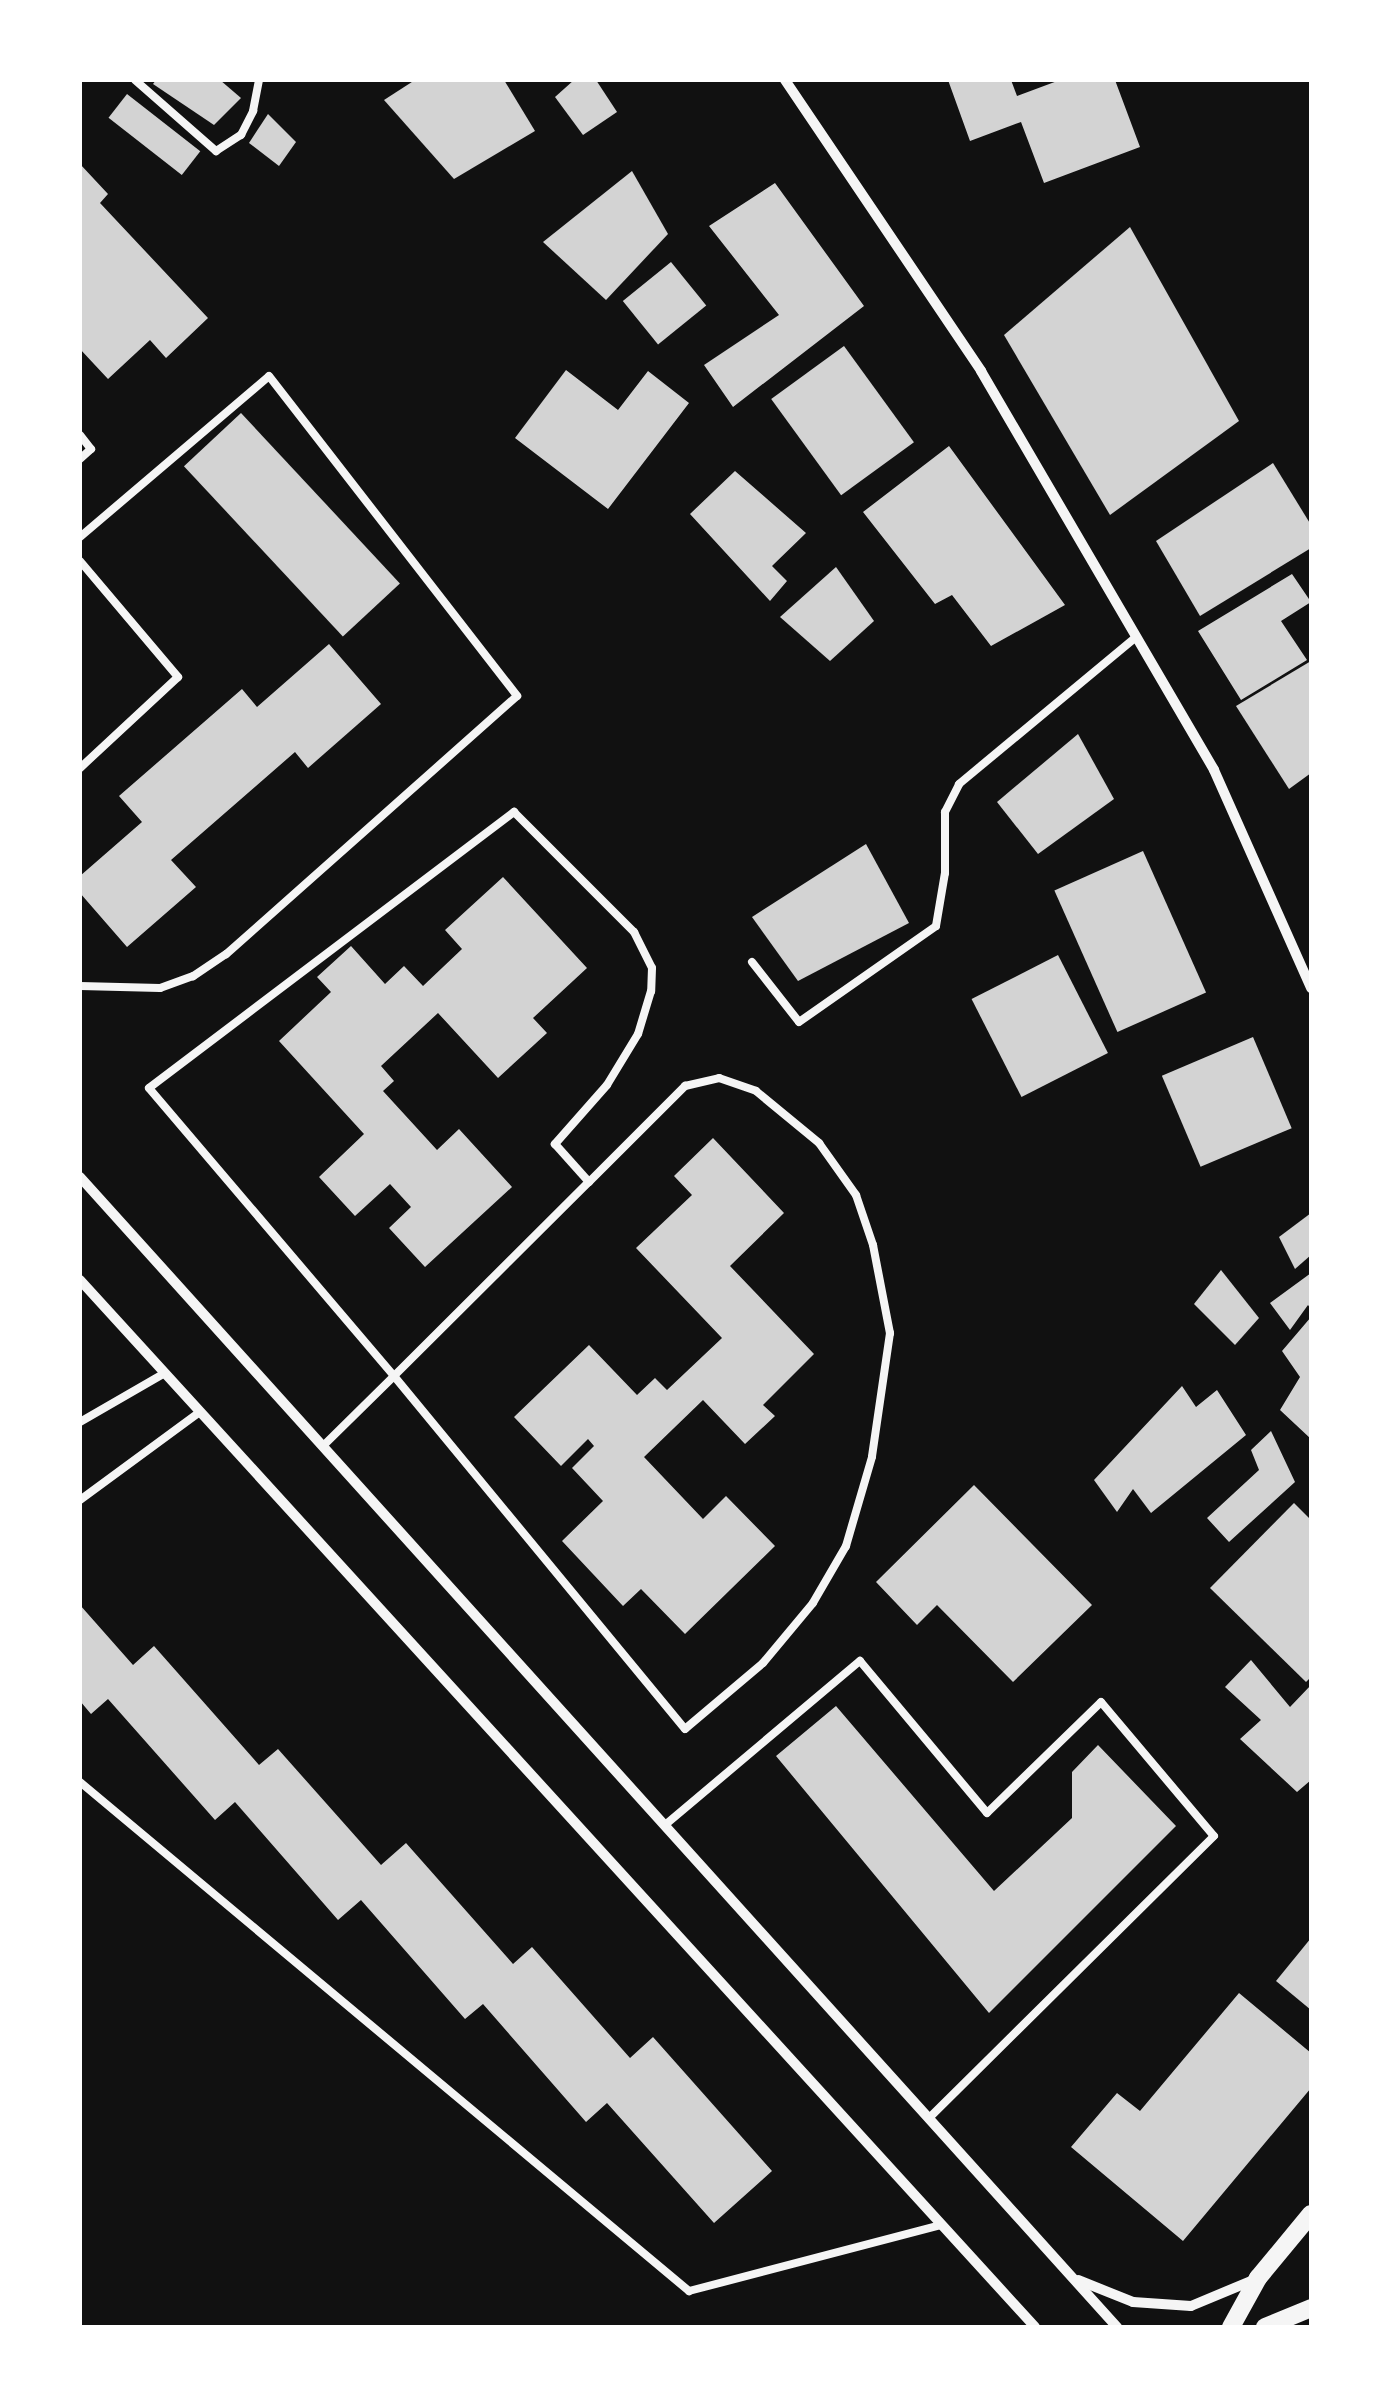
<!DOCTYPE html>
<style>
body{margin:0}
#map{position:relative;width:1391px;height:2407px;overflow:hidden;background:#111;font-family:"Open Sans",sans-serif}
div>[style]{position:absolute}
.building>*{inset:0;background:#d3d3d3;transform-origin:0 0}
.service>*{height:8px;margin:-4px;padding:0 4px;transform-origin:4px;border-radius:4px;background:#f5f5f5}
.minor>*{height:10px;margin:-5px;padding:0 5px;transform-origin:5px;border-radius:5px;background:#f5f5f5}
.tertiary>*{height:18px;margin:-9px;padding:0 9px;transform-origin:9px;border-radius:9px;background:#f5f5f5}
span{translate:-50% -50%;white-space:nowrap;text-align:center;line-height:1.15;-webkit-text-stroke:10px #fff;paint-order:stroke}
.frame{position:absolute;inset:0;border:82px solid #fff;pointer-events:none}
</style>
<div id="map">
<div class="building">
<i style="clip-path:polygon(156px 80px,220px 80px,241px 98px,214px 125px,153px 84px)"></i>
<i style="clip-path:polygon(415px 80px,504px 80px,535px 131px,454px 179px,384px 100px)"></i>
<i style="clip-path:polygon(574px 80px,596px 80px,617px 112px,583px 135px,555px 97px)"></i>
<i style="clip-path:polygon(948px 80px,1011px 80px,1017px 96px,1060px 80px,1115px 80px,1140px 147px,1044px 183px,1021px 122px,970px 141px)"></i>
<i style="left:127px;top:94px;width:93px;height:30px;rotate:38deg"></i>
<i style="clip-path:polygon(268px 114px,296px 142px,279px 166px,249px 143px)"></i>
<i style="clip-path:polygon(80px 164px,108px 194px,100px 203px,208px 318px,166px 358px,150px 340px,108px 379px,80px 349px)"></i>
<i style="clip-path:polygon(632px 171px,668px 234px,606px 300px,543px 242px)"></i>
<i style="clip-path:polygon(775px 183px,864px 306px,733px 407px,704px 365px,779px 315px,709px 226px)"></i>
<i style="clip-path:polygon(1130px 227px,1239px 421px,1110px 515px,1004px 335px)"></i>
<i style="left:671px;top:262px;width:56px;height:62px;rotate:51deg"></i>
<i style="left:844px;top:346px;width:119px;height:90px;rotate:54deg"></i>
<i style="clip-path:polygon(566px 370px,618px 410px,648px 371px,689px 403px,608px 509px,515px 438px)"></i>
<i style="left:241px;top:413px;width:233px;height:78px;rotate:47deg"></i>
<i style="clip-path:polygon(949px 446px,1065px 605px,991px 646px,952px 595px,935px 604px,863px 512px)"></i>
<i style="clip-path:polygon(1273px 463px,1311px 525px,1311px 548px,1200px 616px,1156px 541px)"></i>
<i style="clip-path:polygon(735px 471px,806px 533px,772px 566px,787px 581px,770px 601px,690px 514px)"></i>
<i style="clip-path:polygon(836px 567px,874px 621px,830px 661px,780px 617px)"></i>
<i style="clip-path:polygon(1292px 574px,1311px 602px,1281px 621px,1307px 660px,1241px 700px,1198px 631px)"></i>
<i style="clip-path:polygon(329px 644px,381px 704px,308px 768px,295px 752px,171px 860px,196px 887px,127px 947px,80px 893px,80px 876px,142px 822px,119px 796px,242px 689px,257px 707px)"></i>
<i style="clip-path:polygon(1311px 661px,1311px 773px,1289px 789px,1236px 706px)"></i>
<i style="clip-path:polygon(1078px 734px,1114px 799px,1038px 854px,997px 802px)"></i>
<i style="clip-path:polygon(866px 844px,909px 923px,798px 981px,752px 917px)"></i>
<i style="left:1143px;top:851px;width:155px;height:97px;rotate:66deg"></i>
<i style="clip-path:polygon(503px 877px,587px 968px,533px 1018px,547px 1033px,498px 1078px,438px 1013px,381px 1066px,394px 1081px,383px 1091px,437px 1150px,459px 1129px,512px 1187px,425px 1267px,389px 1228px,411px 1207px,390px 1184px,355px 1216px,319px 1177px,364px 1134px,279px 1041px,331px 992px,317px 977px,351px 946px,385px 984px,404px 966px,423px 986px,462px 949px,445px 930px)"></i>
<i style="left:1058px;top:955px;width:110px;height:97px;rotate:63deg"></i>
<i style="left:1253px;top:1037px;width:99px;height:99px;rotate:67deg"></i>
<i style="clip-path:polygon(713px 1138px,784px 1213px,730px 1266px,814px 1354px,763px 1405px,775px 1416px,745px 1444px,703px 1400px,644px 1457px,703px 1519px,726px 1496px,775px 1546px,685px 1634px,641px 1589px,623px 1606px,562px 1541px,603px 1501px,572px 1468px,594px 1446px,588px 1439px,561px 1466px,514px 1417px,589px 1345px,637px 1395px,655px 1378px,667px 1390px,722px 1338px,636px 1248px,692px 1195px,674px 1176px)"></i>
<i style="clip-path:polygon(1311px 1213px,1311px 1255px,1295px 1269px,1279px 1237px)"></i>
<i style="clip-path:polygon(1221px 1270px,1259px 1318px,1235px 1345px,1194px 1304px)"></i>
<i style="clip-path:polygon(1311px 1273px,1311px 1309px,1308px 1305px,1290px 1330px,1270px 1303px)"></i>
<i style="clip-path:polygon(1311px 1317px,1311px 1439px,1280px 1410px,1300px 1377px,1282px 1351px)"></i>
<i style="clip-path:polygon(1182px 1386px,1196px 1407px,1217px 1390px,1246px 1435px,1151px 1513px,1133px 1489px,1117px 1512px,1094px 1480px)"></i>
<i style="clip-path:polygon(1271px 1431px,1295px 1482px,1229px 1542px,1207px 1518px,1259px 1470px,1251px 1450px)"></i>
<i style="clip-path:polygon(974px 1485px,1092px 1605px,1013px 1682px,937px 1605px,917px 1625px,876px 1582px)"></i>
<i style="clip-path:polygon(1294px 1503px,1311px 1520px,1311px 1677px,1306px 1682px,1210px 1588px)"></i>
<i style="clip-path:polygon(80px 1605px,133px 1665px,154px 1646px,259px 1765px,278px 1749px,381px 1865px,406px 1843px,513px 1964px,532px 1947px,630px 2058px,653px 2037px,772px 2171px,714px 2223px,607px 2103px,586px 2122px,483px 2004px,465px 2019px,361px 1900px,338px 1920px,235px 1802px,215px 1820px,108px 1699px,91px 1714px,80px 1701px)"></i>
<i style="clip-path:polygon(1251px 1660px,1290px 1707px,1311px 1685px,1311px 1780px,1297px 1792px,1240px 1739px,1261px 1720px,1225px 1687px)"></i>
<i style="clip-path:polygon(836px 1706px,994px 1891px,1072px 1818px,1072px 1772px,1098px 1745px,1176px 1826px,989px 2013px,776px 1756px)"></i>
<i style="clip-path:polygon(1311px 1938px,1311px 2010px,1276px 1981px)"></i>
<i style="clip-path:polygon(1239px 1993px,1311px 2053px,1311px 2088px,1183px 2241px,1071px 2147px,1117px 2093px,1140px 2111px)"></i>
</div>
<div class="service">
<i style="left:135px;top:80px;width:108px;rotate:41.2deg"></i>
<i style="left:216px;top:151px;width:30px;rotate:-33deg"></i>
<i style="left:241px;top:135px;width:27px;rotate:-63deg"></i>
<i style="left:253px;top:111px;width:32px;rotate:-79deg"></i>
<i style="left:80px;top:435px;width:18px;rotate:52deg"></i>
<i style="left:91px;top:449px;width:15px;rotate:138deg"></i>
<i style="left:80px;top:537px;width:248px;rotate:-40.4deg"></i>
<i style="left:269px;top:376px;width:405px;rotate:52.2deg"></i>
<i style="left:517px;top:696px;width:389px;rotate:138.4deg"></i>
<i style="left:226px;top:954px;width:40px;rotate:146deg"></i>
<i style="left:193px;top:976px;width:35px;rotate:160deg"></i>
<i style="left:160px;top:988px;width:80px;rotate:-178.6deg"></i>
<i style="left:80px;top:561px;width:152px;rotate:49.8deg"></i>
<i style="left:178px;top:677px;width:134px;rotate:137.1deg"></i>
<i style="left:752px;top:962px;width:76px;rotate:51.9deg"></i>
<i style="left:799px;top:1022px;width:167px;rotate:-35deg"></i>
<i style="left:936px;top:926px;width:54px;rotate:-80.4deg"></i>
<i style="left:945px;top:873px;width:61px;rotate:-90deg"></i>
<i style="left:945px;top:812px;width:31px;rotate:-63deg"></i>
<i style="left:959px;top:784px;width:230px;rotate:-39.7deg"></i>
<i style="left:80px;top:1422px;width:98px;rotate:-30deg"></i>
<i style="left:323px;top:1446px;width:100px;rotate:-44.6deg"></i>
<i style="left:394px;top:1376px;width:275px;rotate:-44.9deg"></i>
<i style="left:589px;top:1182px;width:136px;rotate:-45deg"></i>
<i style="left:685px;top:1086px;width:35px;rotate:-13deg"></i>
<i style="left:719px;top:1078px;width:39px;rotate:19deg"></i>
<i style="left:756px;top:1091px;width:82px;rotate:39.5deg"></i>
<i style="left:819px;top:1143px;width:64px;rotate:54.6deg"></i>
<i style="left:856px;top:1195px;width:53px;rotate:71.2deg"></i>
<i style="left:873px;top:1245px;width:90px;rotate:79.1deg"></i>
<i style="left:890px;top:1333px;width:125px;rotate:98.3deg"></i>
<i style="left:872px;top:1457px;width:93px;rotate:106.3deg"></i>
<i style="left:846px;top:1546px;width:66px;rotate:120.1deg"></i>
<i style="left:813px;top:1603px;width:78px;rotate:129.8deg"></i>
<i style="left:763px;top:1663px;width:102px;rotate:139.8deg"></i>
<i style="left:685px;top:1729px;width:457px;rotate:-129.5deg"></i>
<i style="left:394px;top:1376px;width:378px;rotate:-130.4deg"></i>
<i style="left:149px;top:1088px;width:458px;rotate:-37.1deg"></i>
<i style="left:514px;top:812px;width:170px;rotate:45deg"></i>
<i style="left:634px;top:932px;width:40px;rotate:63.4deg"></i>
<i style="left:652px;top:968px;width:23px;rotate:92deg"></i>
<i style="left:651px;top:991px;width:45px;rotate:106.8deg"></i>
<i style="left:638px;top:1034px;width:60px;rotate:121.3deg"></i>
<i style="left:607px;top:1085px;width:79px;rotate:131.4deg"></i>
<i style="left:555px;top:1144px;width:51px;rotate:48.2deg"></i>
<i style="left:80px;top:1500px;width:149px;rotate:-36.3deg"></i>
<i style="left:80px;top:1782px;width:794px;rotate:39.89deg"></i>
<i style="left:689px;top:2291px;width:260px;rotate:-14.7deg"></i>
<i style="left:665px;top:1825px;width:255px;rotate:-40.1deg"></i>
<i style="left:860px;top:1661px;width:198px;rotate:50.1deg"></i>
<i style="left:987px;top:1813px;width:159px;rotate:-44.2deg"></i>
<i style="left:1101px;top:1702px;width:175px;rotate:49.9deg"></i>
<i style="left:1214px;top:1836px;width:401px;rotate:135.3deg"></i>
</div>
<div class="minor">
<i style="left:785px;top:80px;width:351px;rotate:56deg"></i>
<i style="left:981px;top:371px;width:462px;rotate:59.7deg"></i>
<i style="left:1214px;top:770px;width:239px;rotate:66deg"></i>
<i style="left:80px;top:1177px;width:1549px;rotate:47.96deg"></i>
<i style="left:80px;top:1280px;width:1417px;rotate:47.63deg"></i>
<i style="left:1078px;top:2280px;width:59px;rotate:21.8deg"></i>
<i style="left:1133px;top:2302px;width:58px;rotate:3.9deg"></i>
<i style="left:1191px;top:2306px;width:70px;rotate:-22.6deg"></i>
</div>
<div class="tertiary">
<i style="left:1231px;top:2327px;width:56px;rotate:-61.1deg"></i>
<i style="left:1258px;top:2278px;width:83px;rotate:-50.4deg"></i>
<i style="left:1265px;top:2327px;width:50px;rotate:-22.4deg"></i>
</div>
<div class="frame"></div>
</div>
